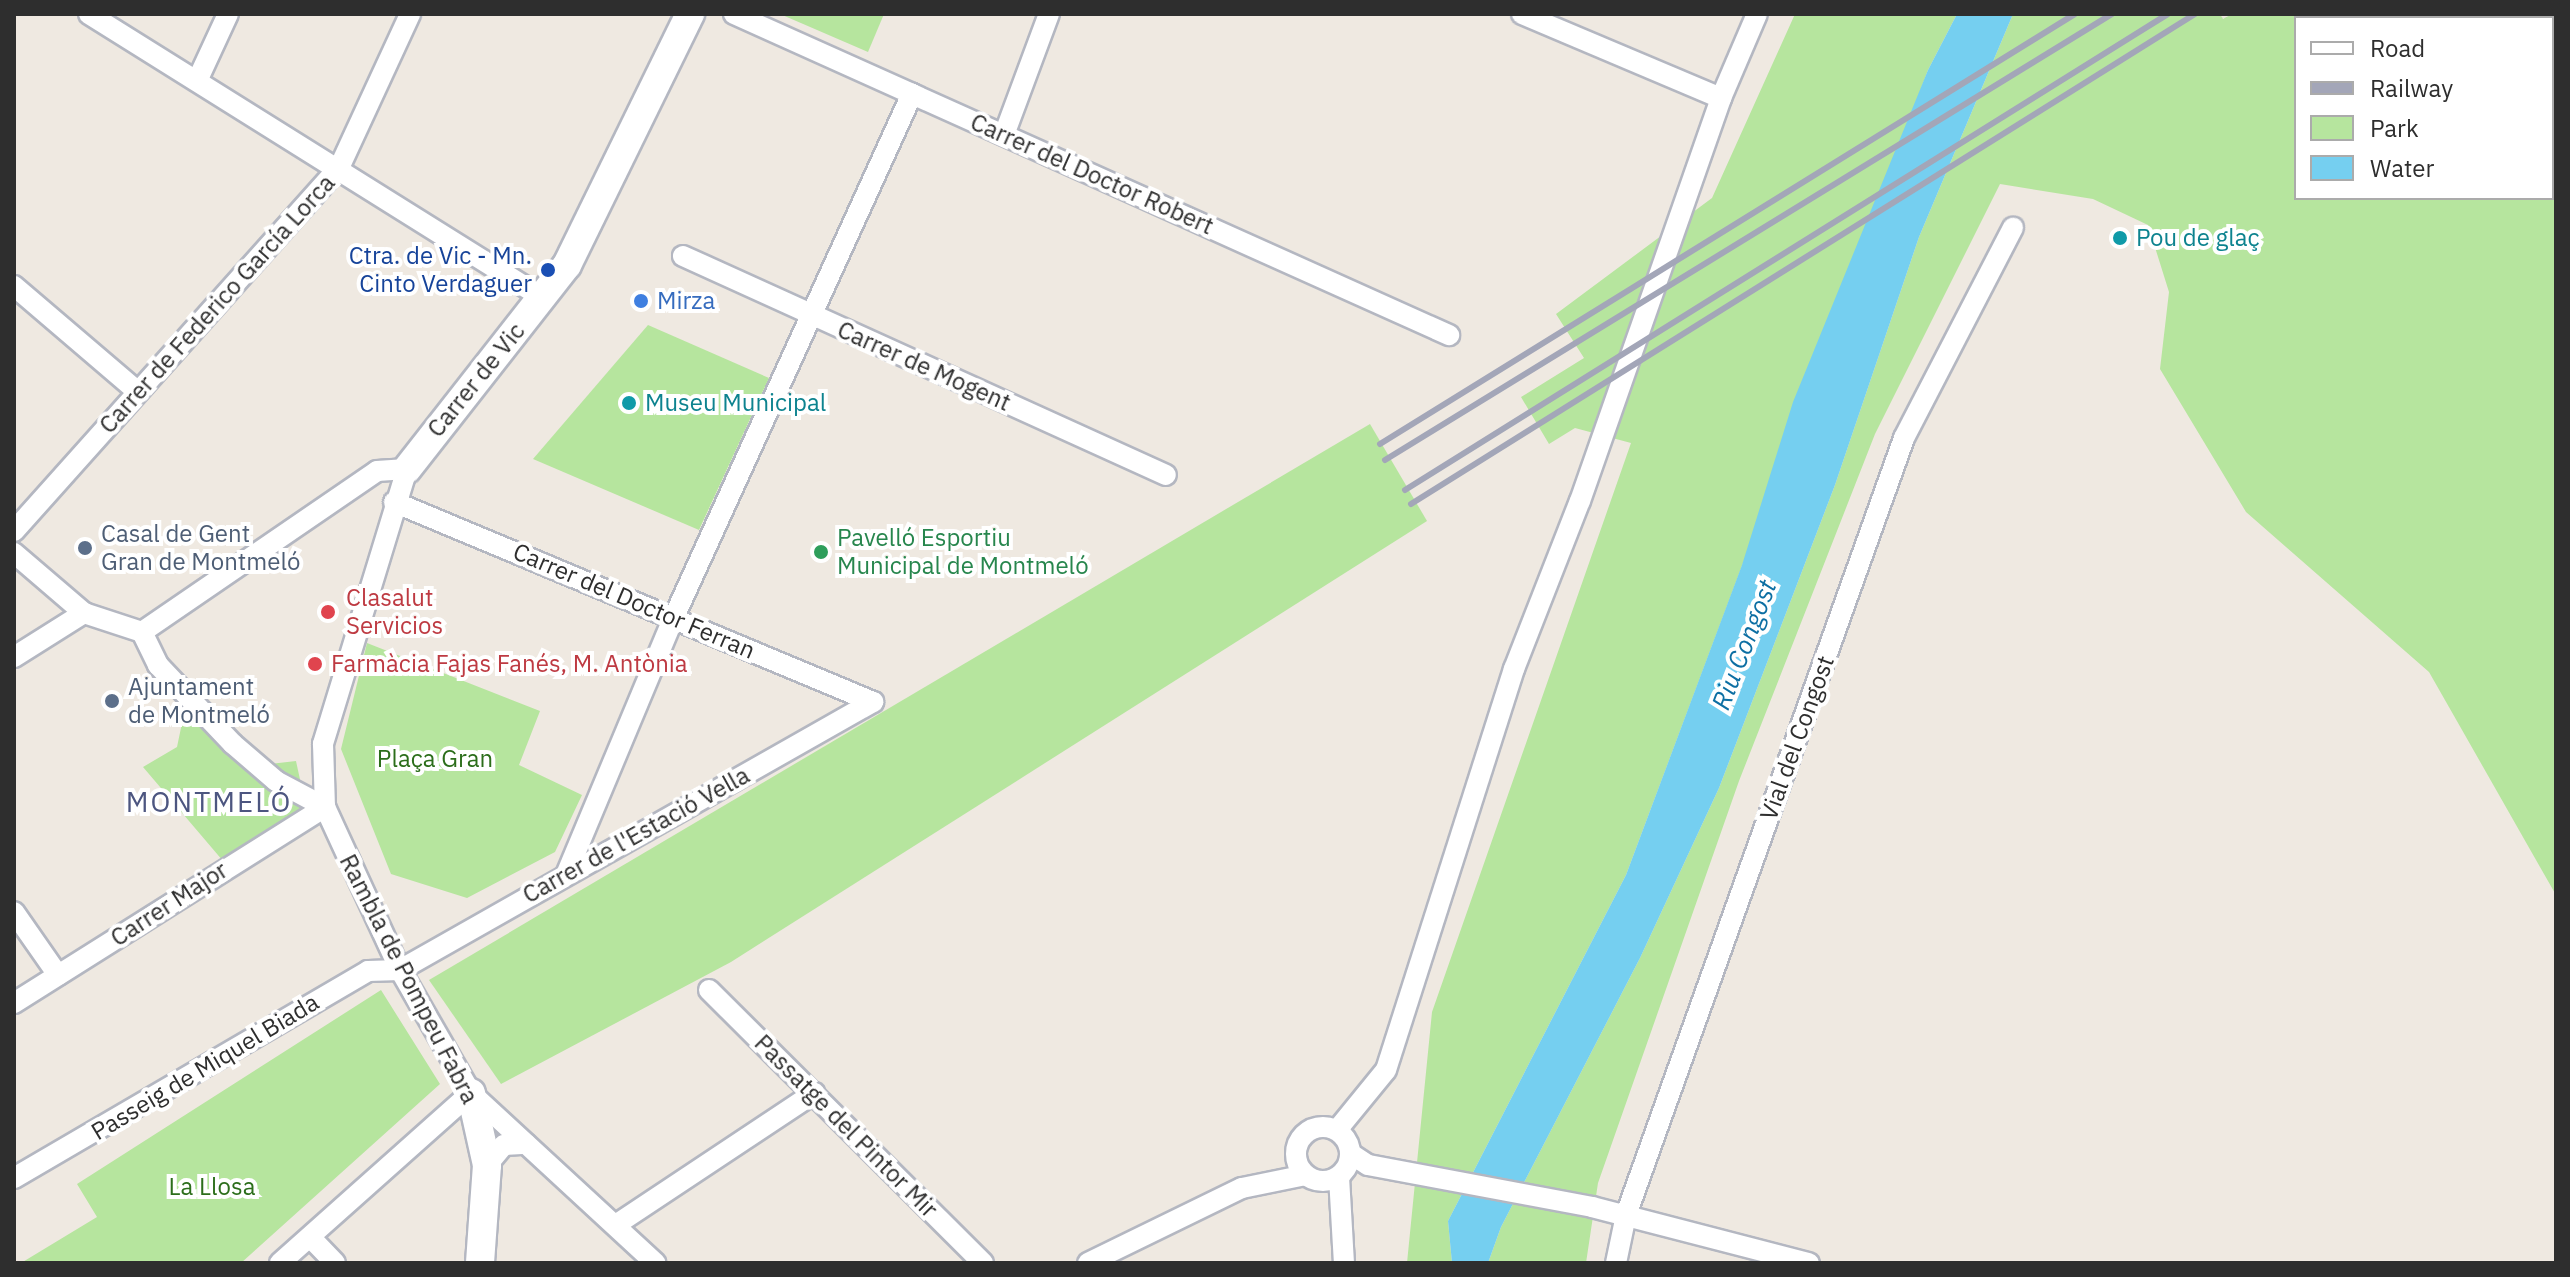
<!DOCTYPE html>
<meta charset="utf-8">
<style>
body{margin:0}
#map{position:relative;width:2570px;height:1277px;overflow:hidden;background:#efe9e1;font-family:"IBM Plex Sans",sans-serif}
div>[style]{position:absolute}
.green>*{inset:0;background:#b6e59e}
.water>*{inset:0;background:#75cff0}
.roads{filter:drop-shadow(2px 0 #b4b7c1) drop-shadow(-2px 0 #b4b7c1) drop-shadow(0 2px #b4b7c1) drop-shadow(0 -2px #b4b7c1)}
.street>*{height:20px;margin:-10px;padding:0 10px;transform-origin:10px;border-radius:10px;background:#fff}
.street>.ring{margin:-10px;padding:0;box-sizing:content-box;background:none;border:20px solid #fff;border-radius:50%}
.secondary>*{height:28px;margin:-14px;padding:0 14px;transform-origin:14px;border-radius:14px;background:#fff}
.rail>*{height:6px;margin:-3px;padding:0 3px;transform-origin:3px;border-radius:3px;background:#a3a6b8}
.dots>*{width:22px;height:22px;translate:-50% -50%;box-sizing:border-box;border:4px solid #fff;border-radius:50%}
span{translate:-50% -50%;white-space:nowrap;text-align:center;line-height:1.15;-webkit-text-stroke:8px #fff;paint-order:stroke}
.street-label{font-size:24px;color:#2e2e2e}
.culture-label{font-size:24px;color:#0d838f}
.left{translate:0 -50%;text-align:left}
.transit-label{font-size:24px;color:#164399}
.right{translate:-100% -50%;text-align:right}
.shop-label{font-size:24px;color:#366cbe}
.service-label{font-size:24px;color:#4e5e75}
.leisure-label{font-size:24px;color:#27864d}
.health-label{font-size:24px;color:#be3a42}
.park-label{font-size:24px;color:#2c6e1b}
.water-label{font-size:26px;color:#0d6fa3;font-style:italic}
.quarter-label{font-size:28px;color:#4d5680;letter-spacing:2px}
.frame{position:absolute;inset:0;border:16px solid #2e2e2e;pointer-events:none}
.legend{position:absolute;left:2294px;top:16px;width:260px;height:184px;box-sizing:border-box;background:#fff;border:2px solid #ababab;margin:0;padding:10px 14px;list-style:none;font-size:24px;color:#2e2e2e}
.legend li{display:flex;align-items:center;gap:16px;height:40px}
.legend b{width:40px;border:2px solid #ababab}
</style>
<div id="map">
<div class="green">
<i style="clip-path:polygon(780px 14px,884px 14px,868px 52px)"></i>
<i style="clip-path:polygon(1795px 14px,1957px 14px,1928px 70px,1626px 875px,1448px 1221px,1452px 1263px,1407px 1263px,1432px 1012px,1631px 443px,1575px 428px,1549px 444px,1521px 397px,1584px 358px,1556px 314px,1712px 198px)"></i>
<i style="clip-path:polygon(evenodd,2013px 14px,2220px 14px,2223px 19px,2232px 14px,2556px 14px,2556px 895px,2429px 672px,2246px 512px,2160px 369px,2169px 292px,2148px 225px,2093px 199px,2000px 184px,1875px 434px,1739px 781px,1598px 1183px,1586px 1263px,1488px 1263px,1501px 1227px,1640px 958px,1719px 788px,1835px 485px,1919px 237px,2013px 14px,2296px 18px,2552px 18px,2552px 198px,2296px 198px,2296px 18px)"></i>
<i style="clip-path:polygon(648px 325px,769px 378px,699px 530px,533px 459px)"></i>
<i style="clip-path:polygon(1370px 424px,1427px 521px,731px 962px,501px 1084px,429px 980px)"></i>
<i style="clip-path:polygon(367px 643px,540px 711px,519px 765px,582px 795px,555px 852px,467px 898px,391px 874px,341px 749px)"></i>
<i style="clip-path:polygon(205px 702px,270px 764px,296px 761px,309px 821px,229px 868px,143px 767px,177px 747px,182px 723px)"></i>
<i style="clip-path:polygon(381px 990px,440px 1084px,241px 1263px,21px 1263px,97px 1217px,77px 1184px)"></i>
</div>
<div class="water">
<i style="clip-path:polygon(1957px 14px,2013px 14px,1919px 237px,1835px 485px,1719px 788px,1640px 958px,1501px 1227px,1488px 1263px,1452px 1263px,1448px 1221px,1626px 875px,1742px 565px,1793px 402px,1928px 70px)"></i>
</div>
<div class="roads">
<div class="street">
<i style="left:89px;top:14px;width:536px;rotate:32.03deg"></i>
<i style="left:734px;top:14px;width:784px;rotate:24.18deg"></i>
<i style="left:1522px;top:14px;width:216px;rotate:22.9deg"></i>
<i style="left:197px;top:81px;width:74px;rotate:-65.2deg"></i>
<i style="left:1004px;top:135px;width:129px;rotate:-69.6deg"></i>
<i style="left:683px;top:256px;width:530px;rotate:24.39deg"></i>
<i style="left:14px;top:286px;width:163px;rotate:40.5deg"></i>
<i style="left:394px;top:502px;width:519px;rotate:22.66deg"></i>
<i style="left:14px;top:531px;width:487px;rotate:-48.2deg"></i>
<i style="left:339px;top:168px;width:170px;rotate:-65.2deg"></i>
<i style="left:14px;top:553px;width:92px;rotate:40.6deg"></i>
<i style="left:84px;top:613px;width:61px;rotate:18.1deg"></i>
<i style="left:142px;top:632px;width:37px;rotate:64deg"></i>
<i style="left:158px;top:665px;width:109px;rotate:46.5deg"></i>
<i style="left:233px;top:744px;width:57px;rotate:40.7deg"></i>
<i style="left:276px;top:781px;width:55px;rotate:28deg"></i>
<i style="left:142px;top:632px;width:285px;rotate:-34.4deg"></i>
<i style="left:377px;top:471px;width:30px;rotate:-4deg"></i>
<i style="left:407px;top:469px;width:288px;rotate:107deg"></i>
<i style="left:323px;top:744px;width:63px;rotate:88.2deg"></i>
<i style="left:325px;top:807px;width:179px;rotate:65.3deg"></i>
<i style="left:400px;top:970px;width:142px;rotate:60deg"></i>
<i style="left:471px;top:1093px;width:251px;rotate:42.7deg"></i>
<i style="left:14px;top:657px;width:83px;rotate:-32.2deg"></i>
<i style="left:566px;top:875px;width:280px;rotate:-67.3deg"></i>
<i style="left:674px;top:617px;width:575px;rotate:-65.53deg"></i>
<i style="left:14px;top:912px;width:77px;rotate:55.1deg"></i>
<i style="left:709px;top:990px;width:387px;rotate:44.9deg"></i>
<i style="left:14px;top:1003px;width:368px;rotate:-32.2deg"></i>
<i class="ring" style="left:1296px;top:1127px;width:34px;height:34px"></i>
<i style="left:1337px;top:1130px;width:77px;rotate:-50.8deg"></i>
<i style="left:1386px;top:1070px;width:421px;rotate:-72.3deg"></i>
<i style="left:1514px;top:669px;width:180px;rotate:-68.6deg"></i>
<i style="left:1580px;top:501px;width:427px;rotate:-70.7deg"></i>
<i style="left:1721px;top:98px;width:91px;rotate:-66.8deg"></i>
<i style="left:1351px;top:1154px;width:20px;rotate:33deg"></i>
<i style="left:1368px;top:1165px;width:228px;rotate:10.6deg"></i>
<i style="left:1592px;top:1207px;width:224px;rotate:14.5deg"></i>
<i style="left:487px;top:1165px;width:26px;rotate:-50deg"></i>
<i style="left:504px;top:1145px;width:22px;rotate:-3deg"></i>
<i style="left:1339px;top:1177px;width:86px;rotate:86.7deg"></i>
<i style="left:14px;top:1178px;width:410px;rotate:-30.3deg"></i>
<i style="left:368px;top:971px;width:32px;rotate:-2deg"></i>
<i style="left:400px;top:970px;width:544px;rotate:-29.54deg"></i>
<i style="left:617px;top:1224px;width:237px;rotate:-33.6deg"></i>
<i style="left:310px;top:1237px;width:36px;rotate:46deg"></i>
<i style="left:280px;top:1263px;width:256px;rotate:-41.7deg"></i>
<i style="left:1088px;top:1263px;width:171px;rotate:-26deg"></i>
<i style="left:1242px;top:1188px;width:65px;rotate:-11.5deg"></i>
<i style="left:1616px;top:1263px;width:49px;rotate:-78.2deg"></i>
<i style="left:1626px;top:1215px;width:825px;rotate:-70.31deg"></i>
<i style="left:1904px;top:438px;width:237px;rotate:-62.6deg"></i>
</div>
<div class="secondary">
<i style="left:407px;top:469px;width:259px;rotate:-51.9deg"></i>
<i style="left:567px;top:265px;width:280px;rotate:-63.9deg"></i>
<i style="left:471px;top:1093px;width:74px;rotate:77.5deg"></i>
<i style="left:487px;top:1165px;width:98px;rotate:94.1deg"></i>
</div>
</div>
<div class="rail">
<i style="left:1380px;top:444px;width:817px;rotate:-31.75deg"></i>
<i style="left:1385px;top:460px;width:853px;rotate:-31.53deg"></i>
<i style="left:1405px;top:490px;width:899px;rotate:-31.96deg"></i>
<i style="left:1411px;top:504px;width:925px;rotate:-32.01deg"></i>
</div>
<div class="dots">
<i style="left:2120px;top:238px;background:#0f9aa8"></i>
<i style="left:548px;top:270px;background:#1a4fb4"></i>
<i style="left:641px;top:301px;background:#3f7fe0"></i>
<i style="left:629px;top:403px;background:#0f9aa8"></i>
<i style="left:85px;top:548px;background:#5c6f8a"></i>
<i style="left:821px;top:552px;background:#2e9e5b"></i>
<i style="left:328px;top:612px;background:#e0444e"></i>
<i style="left:315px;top:664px;background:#e0444e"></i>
<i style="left:112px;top:701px;background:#5c6f8a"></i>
</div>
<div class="street-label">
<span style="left:1092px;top:174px;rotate:24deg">Carrer del Doctor Robert</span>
<span style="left:217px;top:304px;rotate:-48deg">Carrer de Federico García Lorca</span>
<span style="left:924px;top:366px;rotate:24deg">Carrer de Mogent</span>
<span style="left:476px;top:380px;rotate:-51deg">Carrer de Vic</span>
<span style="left:634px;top:601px;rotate:23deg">Carrer del Doctor Ferran</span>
<span style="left:1797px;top:738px;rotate:-70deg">Vial del Congost</span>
<span style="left:636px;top:835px;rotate:-29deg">Carrer de l'Estació Vella</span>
<span style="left:169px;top:904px;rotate:-33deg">Carrer Major</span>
<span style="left:409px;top:979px;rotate:63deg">Rambla de Pompeu Fabra</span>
<span style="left:205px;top:1067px;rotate:-31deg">Passeig de Miquel Biada</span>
<span style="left:846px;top:1126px;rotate:45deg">Passatge del Pintor Mir</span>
</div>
<div class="culture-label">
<span class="left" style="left:2136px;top:238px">Pou de glaç</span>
<span class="left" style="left:645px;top:403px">Museu Municipal</span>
</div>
<div class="transit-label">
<span class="right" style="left:532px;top:270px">Ctra. de Vic - Mn.<br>Cinto Verdaguer</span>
</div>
<div class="shop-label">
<span class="left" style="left:657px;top:301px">Mirza</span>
</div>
<div class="service-label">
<span class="left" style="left:101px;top:548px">Casal de Gent<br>Gran de Montmeló</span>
<span class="left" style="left:128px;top:701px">Ajuntament<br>de Montmeló</span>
</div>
<div class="leisure-label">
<span class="left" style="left:837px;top:552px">Pavelló Esportiu<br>Municipal de Montmeló</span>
</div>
<div class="health-label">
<span class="left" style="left:346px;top:612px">Clasalut<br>Servicios</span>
<span class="left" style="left:331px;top:664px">Farmàcia Fajas Fanés, M. Antònia</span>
</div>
<div class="park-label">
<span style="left:435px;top:759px">Plaça Gran</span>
<span style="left:212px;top:1187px">La Llosa</span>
</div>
<div class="water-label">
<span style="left:1744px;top:645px;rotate:-69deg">Riu Congost</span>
</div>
<div class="quarter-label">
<span style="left:209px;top:802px">MONTMELÓ</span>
</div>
<div class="frame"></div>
<ul class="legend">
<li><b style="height:10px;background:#fff"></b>Road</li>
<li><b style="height:10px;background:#a3a6b8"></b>Railway</li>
<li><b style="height:22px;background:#b6e59e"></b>Park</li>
<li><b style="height:22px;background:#75cff0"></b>Water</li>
</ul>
</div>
